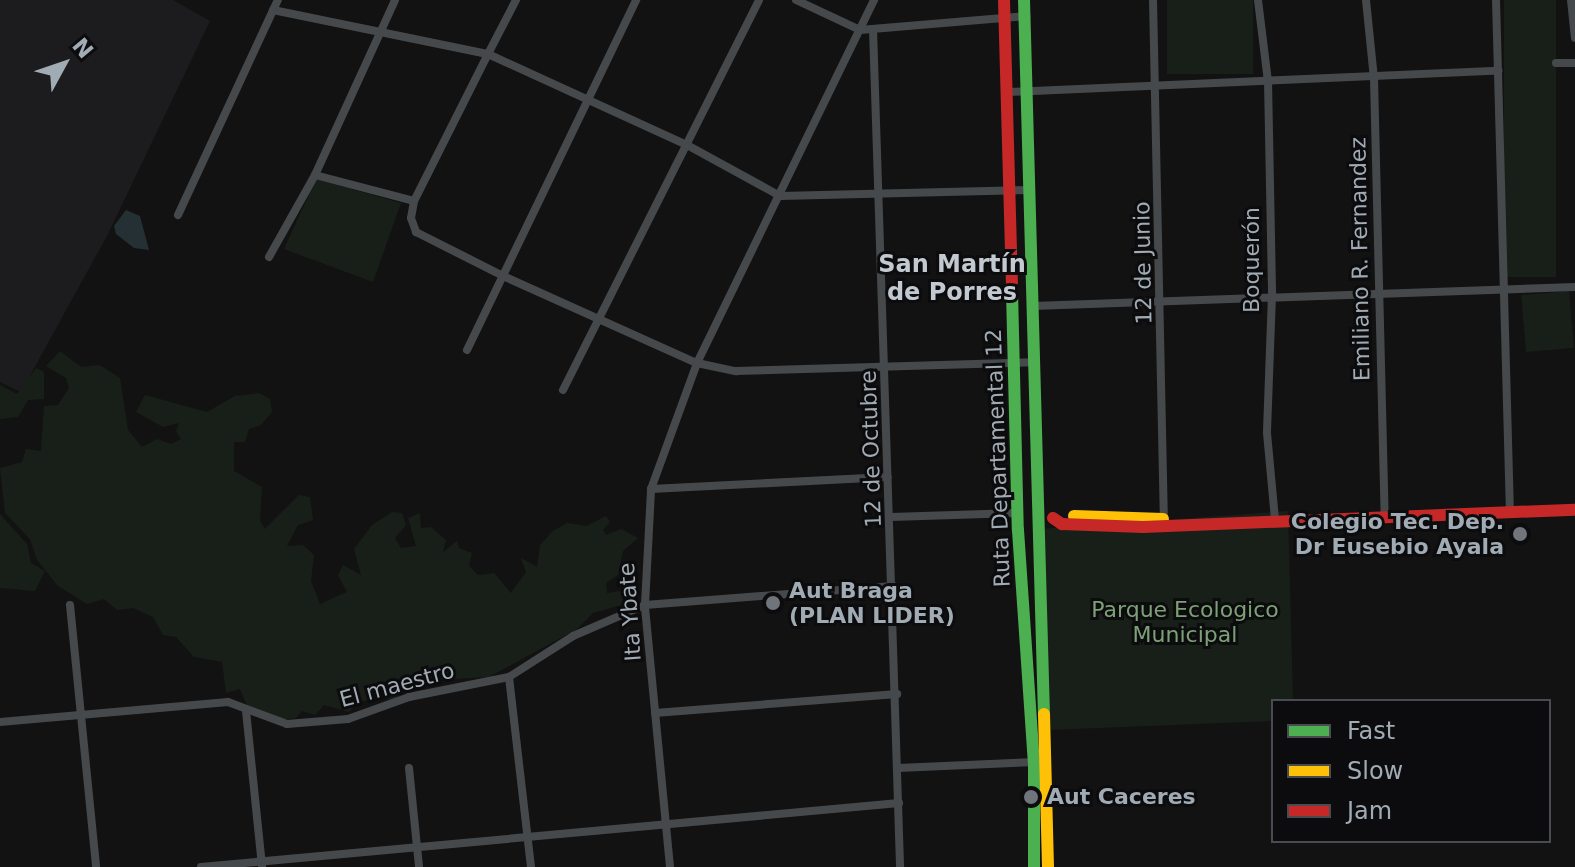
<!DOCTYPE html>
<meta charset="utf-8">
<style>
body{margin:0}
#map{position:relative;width:1575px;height:867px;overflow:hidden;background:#121212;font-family:"DejaVu Sans",sans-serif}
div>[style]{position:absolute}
.built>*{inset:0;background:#1c1c1e}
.green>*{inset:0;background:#181f18;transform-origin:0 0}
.water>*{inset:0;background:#253034}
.street>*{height:8px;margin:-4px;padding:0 4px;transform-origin:4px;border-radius:4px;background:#46494b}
.fast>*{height:12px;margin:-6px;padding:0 6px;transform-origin:6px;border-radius:6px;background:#4caf50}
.slow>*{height:12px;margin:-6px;padding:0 6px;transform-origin:6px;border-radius:6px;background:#ffc107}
.jam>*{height:12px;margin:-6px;padding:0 6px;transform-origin:6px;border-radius:6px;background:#c62828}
.dots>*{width:22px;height:22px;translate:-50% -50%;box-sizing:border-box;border:4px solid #0c0c0e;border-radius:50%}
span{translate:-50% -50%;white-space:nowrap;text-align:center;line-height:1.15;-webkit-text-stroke:6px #0c0c0e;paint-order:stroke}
.street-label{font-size:22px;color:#a1abb4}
.poi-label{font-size:22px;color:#a1abb4;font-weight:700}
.right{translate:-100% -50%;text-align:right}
.left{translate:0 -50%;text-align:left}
.park-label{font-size:22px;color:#7da176}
.neighbourhood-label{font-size:24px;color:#c2c9d0;font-weight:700}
.legend{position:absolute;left:1271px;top:699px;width:280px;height:144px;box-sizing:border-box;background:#0c0c0e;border:2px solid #484c50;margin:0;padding:10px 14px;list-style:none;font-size:24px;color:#a1abb4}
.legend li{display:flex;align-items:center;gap:16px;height:40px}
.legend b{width:40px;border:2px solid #484c50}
.north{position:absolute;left:24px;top:24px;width:80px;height:80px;-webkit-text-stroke:6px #0c0c0e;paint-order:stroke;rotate:50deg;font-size:22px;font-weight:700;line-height:32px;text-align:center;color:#a1abb4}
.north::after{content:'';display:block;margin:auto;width:28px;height:36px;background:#a1abb4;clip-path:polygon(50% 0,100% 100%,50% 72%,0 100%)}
</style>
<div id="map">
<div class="built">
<i style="clip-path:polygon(0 0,173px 0,210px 21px,108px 234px,21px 392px,0 382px)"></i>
</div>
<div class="green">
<i style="left:1167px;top:0;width:86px;height:74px"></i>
<i style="left:1504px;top:0;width:52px;height:277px"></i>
<i style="clip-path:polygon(316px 179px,401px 203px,373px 282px,284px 249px)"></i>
<i style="left:1569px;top:291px;width:57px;height:48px;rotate:85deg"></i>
<i style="clip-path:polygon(60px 351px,81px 367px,100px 365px,120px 378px,128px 430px,142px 447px,157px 439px,171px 444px,181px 439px,176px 431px,179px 423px,163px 427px,136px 412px,145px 395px,207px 412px,235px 396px,259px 393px,270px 399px,272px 412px,261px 425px,249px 429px,245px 442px,234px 442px,234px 471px,262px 487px,260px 521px,265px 529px,299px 495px,310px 497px,313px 520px,298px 525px,287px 546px,303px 545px,314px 555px,311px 581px,320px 604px,347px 592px,338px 575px,343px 565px,361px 575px,354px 549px,372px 525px,392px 512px,402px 513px,406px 525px,395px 538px,401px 548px,416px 546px,408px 518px,420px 513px,421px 528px,431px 527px,446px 540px,443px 552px,457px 541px,459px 548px,472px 553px,469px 566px,478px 575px,494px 573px,511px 593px,526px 572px,521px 558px,537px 567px,540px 545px,553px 531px,567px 523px,587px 526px,606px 516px,610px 522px,603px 530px,606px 535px,621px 529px,638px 538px,623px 551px,618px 575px,606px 583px,607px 593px,620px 591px,625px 604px,593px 613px,577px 629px,489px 677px,419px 681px,393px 700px,377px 697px,357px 703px,349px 712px,324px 705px,315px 715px,302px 711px,296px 718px,279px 720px,247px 705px,240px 689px,226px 693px,222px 662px,194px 657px,176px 637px,163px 635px,153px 617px,133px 608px,117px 610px,104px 599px,87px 604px,58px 586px,37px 560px,30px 539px,5px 513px,0 468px,22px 462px,26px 449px,41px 451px,44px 406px,58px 405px,69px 388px,66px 378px,46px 366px)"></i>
<i style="clip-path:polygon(36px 368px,44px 372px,44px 399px,28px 400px,18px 417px,0 419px,0 385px,17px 394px)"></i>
<i style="clip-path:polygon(1288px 511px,1293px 701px,1273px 701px,1273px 721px,1048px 730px,1040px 529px)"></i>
<i style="clip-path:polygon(0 514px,27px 544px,31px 563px,45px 571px,35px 591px,0 588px)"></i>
</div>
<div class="water">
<i style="clip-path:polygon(126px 210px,140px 216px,149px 250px,134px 248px,116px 234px,114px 226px)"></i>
</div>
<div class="street">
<i style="left:516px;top:0;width:61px;rotate:117.4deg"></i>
<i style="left:488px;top:54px;width:219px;rotate:24.6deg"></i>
<i style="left:687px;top:145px;width:106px;rotate:28.7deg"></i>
<i style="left:780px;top:196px;width:250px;rotate:-1.4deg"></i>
<i style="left:796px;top:0;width:71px;rotate:25.1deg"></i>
<i style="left:860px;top:30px;width:167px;rotate:-4.8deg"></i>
<i style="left:1153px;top:0;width:523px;rotate:88.8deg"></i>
<i style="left:1258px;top:0;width:82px;rotate:83deg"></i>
<i style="left:1268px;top:81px;width:214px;rotate:88.9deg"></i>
<i style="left:1272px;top:295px;width:138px;rotate:92.1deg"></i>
<i style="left:1267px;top:433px;width:87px;rotate:84.7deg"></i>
<i style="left:1366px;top:0;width:79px;rotate:84.2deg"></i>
<i style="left:1374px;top:79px;width:439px;rotate:88.6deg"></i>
<i style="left:1496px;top:0;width:514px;rotate:88.44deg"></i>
<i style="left:1571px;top:0;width:38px;rotate:84deg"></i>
<i style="left:273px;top:10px;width:219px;rotate:11.6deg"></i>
<i style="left:488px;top:54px;width:165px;rotate:116.7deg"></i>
<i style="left:414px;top:201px;width:17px;rotate:100deg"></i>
<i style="left:411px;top:218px;width:15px;rotate:70deg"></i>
<i style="left:416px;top:232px;width:97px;rotate:26.8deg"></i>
<i style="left:503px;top:276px;width:213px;rotate:24.2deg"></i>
<i style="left:697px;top:363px;width:40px;rotate:12deg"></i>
<i style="left:736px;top:371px;width:297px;rotate:-1.7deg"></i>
<i style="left:873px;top:29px;width:838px;rotate:88.15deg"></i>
<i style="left:1556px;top:63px;width:19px"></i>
<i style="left:1009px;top:92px;width:490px;rotate:-2.5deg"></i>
<i style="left:315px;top:175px;width:102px;rotate:14.7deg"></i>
<i style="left:178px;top:215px;width:237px;rotate:-65.1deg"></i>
<i style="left:269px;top:257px;width:94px;rotate:-60.7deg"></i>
<i style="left:315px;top:175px;width:192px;rotate:-65.4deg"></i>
<i style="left:1033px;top:306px;width:542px;rotate:-2.01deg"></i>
<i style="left:467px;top:350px;width:389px;rotate:-64.2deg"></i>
<i style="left:563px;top:390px;width:436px;rotate:-63.3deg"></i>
<i style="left:651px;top:489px;width:237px;rotate:-2.9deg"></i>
<i style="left:891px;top:517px;width:126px;rotate:-1.8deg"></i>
<i style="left:70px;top:605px;width:263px;rotate:84.3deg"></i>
<i style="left:509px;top:677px;width:191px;rotate:83.4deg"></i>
<i style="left:246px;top:711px;width:157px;rotate:84.1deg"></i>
<i style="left:655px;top:713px;width:243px;rotate:-4.5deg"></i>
<i style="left:0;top:722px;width:229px;rotate:-5deg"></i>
<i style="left:228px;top:702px;width:63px;rotate:20.4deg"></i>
<i style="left:287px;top:724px;width:61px;rotate:-4.7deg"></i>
<i style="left:348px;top:719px;width:65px;rotate:-19.8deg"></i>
<i style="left:409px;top:697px;width:102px;rotate:-11.3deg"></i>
<i style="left:509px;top:677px;width:76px;rotate:-32.6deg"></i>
<i style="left:573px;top:636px;width:78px;rotate:-23.3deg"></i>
<i style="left:645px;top:605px;width:249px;rotate:-4.4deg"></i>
<i style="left:409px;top:768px;width:100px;rotate:84.2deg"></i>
<i style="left:898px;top:768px;width:138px;rotate:-2.5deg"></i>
<i style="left:201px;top:867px;width:701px;rotate:-5.24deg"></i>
<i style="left:670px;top:867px;width:263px;rotate:-95.5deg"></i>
<i style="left:645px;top:605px;width:116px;rotate:-87deg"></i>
<i style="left:651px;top:489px;width:134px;rotate:-69.9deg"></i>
<i style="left:697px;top:363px;width:404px;rotate:-64deg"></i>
</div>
<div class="fast">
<i style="left:1024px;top:0;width:714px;rotate:88.4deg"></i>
<i style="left:1012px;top:292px;width:238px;rotate:88.6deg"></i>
<i style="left:1018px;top:530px;width:233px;rotate:86.1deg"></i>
<i style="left:1034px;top:762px;width:105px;rotate:90deg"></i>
</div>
<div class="slow">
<i style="left:1074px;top:516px;width:89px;rotate:1.9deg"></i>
<i style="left:1044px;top:714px;width:153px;rotate:88.5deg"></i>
</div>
<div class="jam">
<i style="left:1004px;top:0;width:292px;rotate:88.4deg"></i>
<i style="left:1053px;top:518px;width:11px;rotate:34deg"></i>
<i style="left:1062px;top:524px;width:81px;rotate:2.1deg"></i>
<i style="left:1143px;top:527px;width:432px;rotate:-2.3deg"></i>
</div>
<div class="dots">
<i style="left:1520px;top:534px;background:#6f757b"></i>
<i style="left:773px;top:603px;background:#6f757b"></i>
<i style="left:1031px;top:797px;background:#6f757b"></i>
</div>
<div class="street-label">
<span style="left:1360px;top:259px;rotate:-91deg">Emiliano R. Fernandez</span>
<span style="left:1252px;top:260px;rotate:-90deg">Boquerón</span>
<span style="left:1143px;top:263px;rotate:-91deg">12 de Junio</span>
<span style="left:871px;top:449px;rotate:-92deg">12 de Octubre</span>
<span style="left:998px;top:458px;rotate:-92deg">Ruta Departamental 12</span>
<span style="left:630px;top:612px;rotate:-94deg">Ita Ybate</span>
<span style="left:397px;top:685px;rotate:-15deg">El maestro</span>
</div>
<div class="poi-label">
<span class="right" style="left:1504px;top:534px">Colegio Tec. Dep.<br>Dr Eusebio Ayala</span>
<span class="left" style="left:789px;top:603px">Aut Braga<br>(PLAN LIDER)</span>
<span class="left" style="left:1047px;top:797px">Aut Caceres</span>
</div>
<div class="park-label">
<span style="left:1185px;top:622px">Parque Ecologico<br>Municipal</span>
</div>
<div class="neighbourhood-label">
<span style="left:952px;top:279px">San Martín<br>de Porres</span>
</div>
<ul class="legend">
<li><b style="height:10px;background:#4caf50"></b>Fast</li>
<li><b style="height:10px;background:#ffc107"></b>Slow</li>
<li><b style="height:10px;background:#c62828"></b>Jam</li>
</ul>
<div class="north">N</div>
</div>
